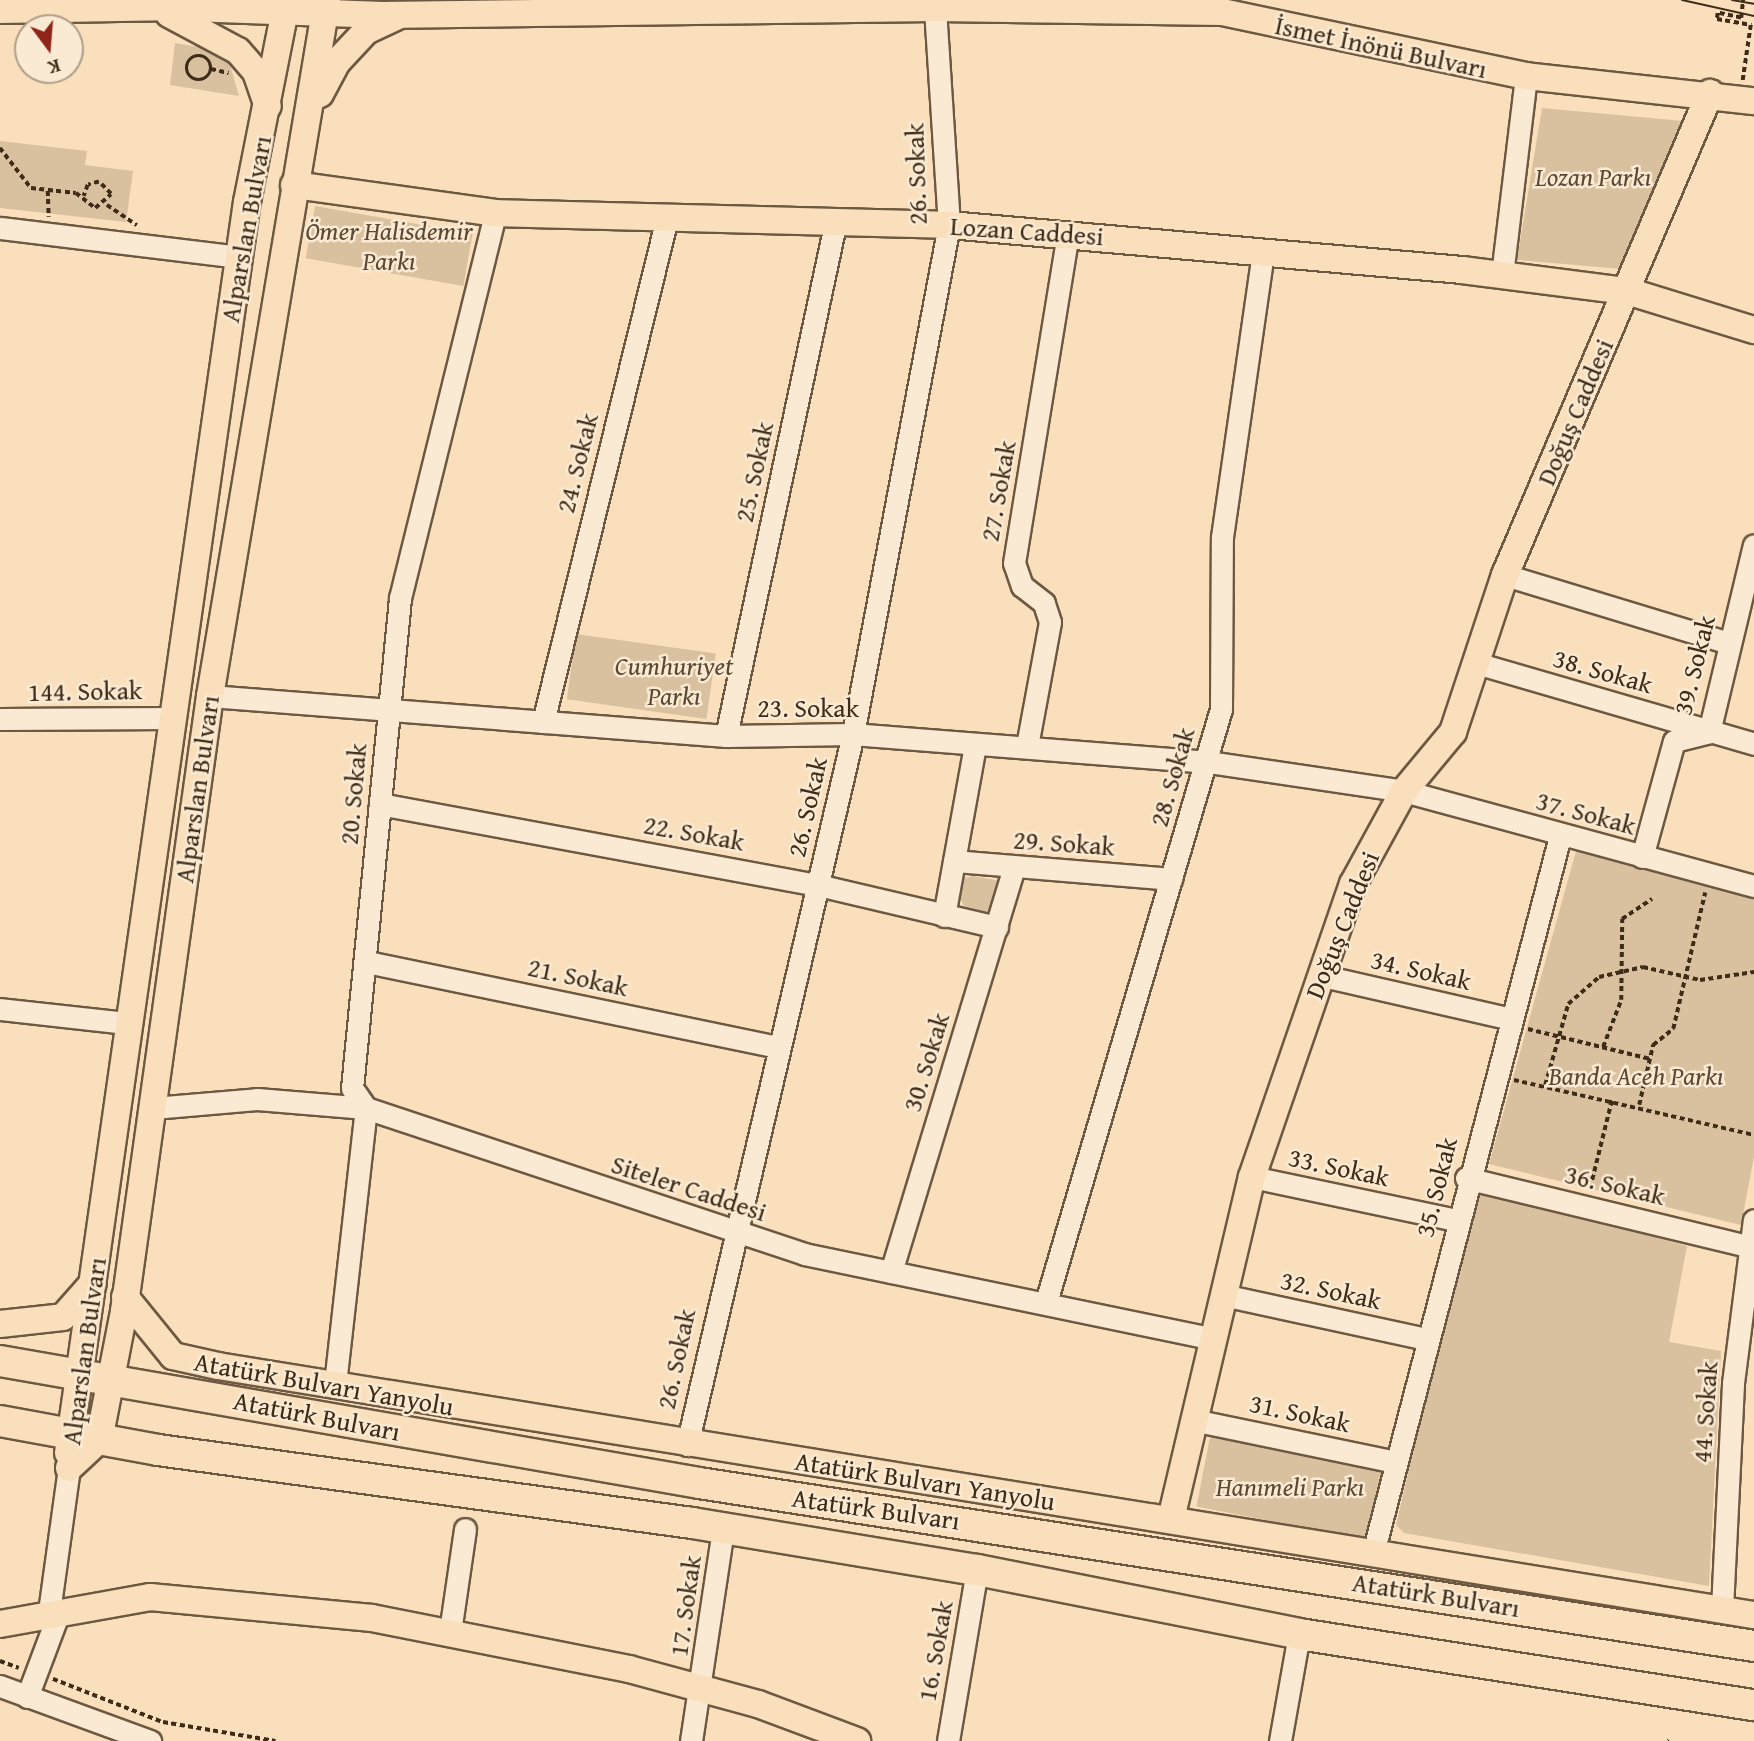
<!DOCTYPE html>
<meta charset="utf-8">
<style>
body{margin:0}
#map{position:relative;width:1754px;height:1741px;overflow:hidden;background:#f9dfbb;font-family:"Gentium Book Plus",serif}
div>[style]{position:absolute}
.green>*{inset:0;background:#d9c09f;transform-origin:0 0}
.path>*{height:3.5px;margin-top:-1.75px;transform-origin:0;background:repeating-linear-gradient(90deg,#3e2b18 0 5px,transparent 0 8.5px)}
.path>.ring{margin:-1.75px;padding:0;box-sizing:content-box;background:none;border:3.5px solid #3e2b18;border-radius:50%}
.roads{filter:drop-shadow(2px 0 #6d5841) drop-shadow(-2px 0 #6d5841) drop-shadow(0 2px #6d5841) drop-shadow(0 -2px #6d5841)}
.minor>*{height:21px;margin:-10.5px;padding:0 10.5px;transform-origin:10.5px;border-radius:10.5px;background:#fbead3}
.major>*{height:26px;margin:-13px;padding:0 13px;transform-origin:13px;border-radius:13px;background:#f9dfbb}
.highway>*{height:30px;margin:-15px;padding:0 15px;transform-origin:15px;border-radius:15px;background:#f9dfbb}
.tram>*{height:2px;margin:-1px;padding:0 1px;transform-origin:1px;border-radius:1px;background:#3e2b18}
.path-bridge>*{height:3.5px;margin-top:-1.75px;transform-origin:0;background:repeating-linear-gradient(90deg,#3e2b18 0 5px,transparent 0 8.5px)}
span{translate:-50% -50%;white-space:nowrap;text-align:center;line-height:1.15;-webkit-text-stroke:5px #fbead3;paint-order:stroke}
.street-label{font-size:26px;color:#3e2b18}
.park-label{font-size:26px;color:#5d4933;font-style:italic}
.north{position:absolute;left:14px;top:14px;width:70px;height:70px;box-sizing:border-box;background:#fbead3;border:2px solid #af9e88;border-radius:50%;rotate:164deg;font-size:19px;font-weight:700;line-height:28px;text-align:center;color:#3e2b18}
.north::after{content:'';display:block;margin:auto;width:24px;height:32px;background:#8f2418;clip-path:polygon(50% 0,100% 100%,50% 72%,0 100%)}
</style>
<div id="map">
<div class="green">
<i style="clip-path:polygon(175px 43px,216px 50px,230px 65px,239px 96px,170px 85px)"></i>
<i style="clip-path:polygon(1542px 108px,1683px 121px,1621px 269px,1517px 260px)"></i>
<i style="clip-path:polygon(0 141px,87px 151px,85px 165px,133px 171px,126px 222px,0 208px)"></i>
<i style="left:315px;top:206px;width:160px;height:53px;rotate:10deg"></i>
<i style="left:576px;top:634px;width:141px;height:66px;rotate:8deg"></i>
<i style="clip-path:polygon(1576px 851px,1754px 899px,1754px 1157px,1741px 1225px,1489px 1164px)"></i>
<i style="clip-path:polygon(973px 876px,1000px 881px,990px 914px,964px 906px,957px 892px,961px 879px)"></i>
<i style="clip-path:polygon(1487px 1191px,1687px 1246px,1669px 1342px,1721px 1351px,1709px 1586px,1404px 1533px,1396px 1525px,1473px 1196px)"></i>
<i style="left:1211px;top:1432px;width:177px;height:76px;rotate:11deg"></i>
</div>
<div class="path">
<i style="left:1741px;top:18px;width:24px;rotate:-168deg"></i>
<i style="left:1718px;top:13px;width:6px;rotate:99deg"></i>
<i style="left:1717px;top:19px;width:35px;rotate:10deg"></i>
<i style="left:1751px;top:25px;width:56px;rotate:98.3deg"></i>
<i class="ring" style="left:187px;top:56px;width:20.5px;height:20.5px"></i>
<i style="left:211px;top:69px;width:18px;rotate:13deg"></i>
<i style="left:0;top:148px;width:51px;rotate:52.2deg"></i>
<i style="left:31px;top:188px;width:45px;rotate:6.3deg"></i>
<i style="left:76px;top:193px;width:24px;rotate:38deg"></i>
<i style="left:95px;top:208px;width:21px;rotate:-41deg"></i>
<i style="left:111px;top:194px;width:17px;rotate:-135deg"></i>
<i style="left:99px;top:182px;width:11px;rotate:165deg"></i>
<i style="left:88px;top:185px;width:12px;rotate:110deg"></i>
<i style="left:48px;top:191px;width:26px;rotate:88deg"></i>
<i style="left:107px;top:205px;width:36px;rotate:34deg"></i>
<i style="left:1528px;top:1029px;width:126px;rotate:13.8deg"></i>
<i style="left:1603px;top:1047px;width:50px;rotate:-69deg"></i>
<i style="left:1621px;top:1000px;width:81px;rotate:-89.3deg"></i>
<i style="left:1622px;top:919px;width:36px;rotate:-34deg"></i>
<i style="left:1514px;top:1080px;width:246px;rotate:12.9deg"></i>
<i style="left:1545px;top:1085px;width:84px;rotate:-74.1deg"></i>
<i style="left:1568px;top:1004px;width:41px;rotate:-41.1deg"></i>
<i style="left:1599px;top:977px;width:45px;rotate:-12.8deg"></i>
<i style="left:1643px;top:967px;width:58px;rotate:12.8deg"></i>
<i style="left:1700px;top:980px;width:55px;rotate:-8.4deg"></i>
<i style="left:1639px;top:1105px;width:62px;rotate:-76.9deg"></i>
<i style="left:1653px;top:1045px;width:26px;rotate:-39deg"></i>
<i style="left:1673px;top:1029px;width:140px;rotate:-76.8deg"></i>
<i style="left:1590px;top:1188px;width:92px;rotate:-76.1deg"></i>
<i style="left:0;top:1661px;width:20px;rotate:20deg"></i>
<i style="left:53px;top:1679px;width:118px;rotate:21.4deg"></i>
<i style="left:163px;top:1722px;width:114px;rotate:9.6deg"></i>
<i style="left:1668px;top:1741px;width:1px;rotate:-45deg"></i>
</div>
<div class="roads">
<div class="minor">
<i style="left:0;top:228px;width:241px;rotate:6.9deg"></i>
<i style="left:1502px;top:275px;width:200px;rotate:-83.1deg"></i>
<i style="left:1505px;top:575px;width:234px;rotate:16.9deg"></i>
<i style="left:1476px;top:663px;width:290px;rotate:16.2deg"></i>
<i style="left:210px;top:696px;width:518px;rotate:4.43deg"></i>
<i style="left:726px;top:736px;width:127px;rotate:-0.9deg"></i>
<i style="left:853px;top:734px;width:356px;rotate:4.5deg"></i>
<i style="left:1208px;top:762px;width:198px;rotate:8.4deg"></i>
<i style="left:1404px;top:791px;width:363px;rotate:15.2deg"></i>
<i style="left:0;top:719px;width:171px;rotate:-0.3deg"></i>
<i style="left:543px;top:722px;width:519px;rotate:-76.18deg"></i>
<i style="left:726px;top:736px;width:528px;rotate:-77.97deg"></i>
<i style="left:1027px;top:746px;width:126px;rotate:-79.5deg"></i>
<i style="left:1050px;top:622px;width:20px;rotate:-108deg"></i>
<i style="left:1044px;top:603px;width:28px;rotate:-142deg"></i>
<i style="left:1022px;top:586px;width:24px;rotate:-109deg"></i>
<i style="left:1014px;top:563px;width:334px;rotate:-80.7deg"></i>
<i style="left:380px;top:804px;width:445px;rotate:10.5deg"></i>
<i style="left:818px;top:885px;width:184px;rotate:13.2deg"></i>
<i style="left:1642px;top:857px;width:120px;rotate:-74.6deg"></i>
<i style="left:1674px;top:741px;width:36px;rotate:-14deg"></i>
<i style="left:1709px;top:732px;width:192px;rotate:-76.5deg"></i>
<i style="left:954px;top:861px;width:218px;rotate:4.7deg"></i>
<i style="left:944px;top:916px;width:174px;rotate:-79.7deg"></i>
<i style="left:367px;top:962px;width:420px;rotate:11.7deg"></i>
<i style="left:1319px;top:975px;width:197px;rotate:12.9deg"></i>
<i style="left:0;top:1009px;width:128px;rotate:6.3deg"></i>
<i style="left:153px;top:1108px;width:104px;rotate:-4.9deg"></i>
<i style="left:257px;top:1099px;width:109px;rotate:4.7deg"></i>
<i style="left:366px;top:1108px;width:462px;rotate:18.4deg"></i>
<i style="left:804px;top:1254px;width:416px;rotate:11.7deg"></i>
<i style="left:1252px;top:1177px;width:208px;rotate:11.9deg"></i>
<i style="left:1466px;top:1178px;width:293px;rotate:13.6deg"></i>
<i style="left:891px;top:1272px;width:422px;rotate:-73.1deg"></i>
<i style="left:1223px;top:1295px;width:208px;rotate:12.2deg"></i>
<i style="left:1046px;top:1302px;width:618px;rotate:-73.56deg"></i>
<i style="left:1221px;top:709px;width:172px;rotate:-89.7deg"></i>
<i style="left:1222px;top:537px;width:289px;rotate:-81.8deg"></i>
<i style="left:335px;top:1384px;width:278px;rotate:-83.6deg"></i>
<i style="left:366px;top:1108px;width:24px;rotate:-125deg"></i>
<i style="left:352px;top:1088px;width:492px;rotate:-84.4deg"></i>
<i style="left:400px;top:598px;width:397px;rotate:-76.1deg"></i>
<i style="left:1193px;top:1420px;width:207px;rotate:11.7deg"></i>
<i style="left:687px;top:1445px;width:730px;rotate:-76.86deg"></i>
<i style="left:853px;top:734px;width:518px;rotate:-79.32deg"></i>
<i style="left:949px;top:225px;width:217px;rotate:-93.7deg"></i>
<i style="left:1373px;top:1553px;width:741px;rotate:-75.38deg"></i>
<i style="left:1722px;top:1609px;width:226px;rotate:-87.2deg"></i>
<i style="left:1733px;top:1383px;width:164px;rotate:-82.7deg"></i>
<i style="left:48px;top:1619px;width:152px;rotate:-82.1deg"></i>
<i style="left:450px;top:1632px;width:104px;rotate:-81.7deg"></i>
<i style="left:0;top:1686px;width:160px;rotate:20.1deg"></i>
<i style="left:27px;top:1697px;width:85px;rotate:-69.4deg"></i>
<i style="left:691px;top:1741px;width:214px;rotate:-81.4deg"></i>
<i style="left:948px;top:1741px;width:173px;rotate:-80.4deg"></i>
<i style="left:1280px;top:1741px;width:109px;rotate:-79.9deg"></i>
</div>
<div class="major">
<i style="left:0;top:10px;width:164px;rotate:-1deg"></i>
<i style="left:164px;top:7px;width:219px;rotate:2.1deg"></i>
<i style="left:383px;top:15px;width:552px;rotate:-0.73deg"></i>
<i style="left:935px;top:8px;width:287px;rotate:0.8deg"></i>
<i style="left:1222px;top:12px;width:311px;rotate:11.9deg"></i>
<i style="left:1526px;top:76px;width:229px;rotate:6.3deg"></i>
<i style="left:169px;top:14px;width:78px;rotate:28.2deg"></i>
<i style="left:238px;top:51px;width:28px;rotate:49deg"></i>
<i style="left:256px;top:72px;width:36px;rotate:71deg"></i>
<i style="left:320px;top:94px;width:36px;rotate:-62deg"></i>
<i style="left:337px;top:62px;width:42px;rotate:-46.9deg"></i>
<i style="left:366px;top:31px;width:33px;rotate:-25deg"></i>
<i style="left:294px;top:185px;width:203px;rotate:7.9deg"></i>
<i style="left:495px;top:213px;width:454px;rotate:1.5deg"></i>
<i style="left:949px;top:225px;width:515px;rotate:5.01deg"></i>
<i style="left:1462px;top:270px;width:166px;rotate:7.3deg"></i>
<i style="left:1627px;top:291px;width:133px;rotate:17.1deg"></i>
<i style="left:125px;top:1297px;width:76px;rotate:50.9deg"></i>
<i style="left:173px;top:1356px;width:46px;rotate:12.5deg"></i>
<i style="left:218px;top:1366px;width:1556px;rotate:9.21deg"></i>
<i style="left:0;top:1324px;width:63px;rotate:-6.3deg"></i>
<i style="left:63px;top:1317px;width:45px;rotate:-48.6deg"></i>
<i style="left:68px;top:1453px;width:1264px;rotate:-81.86deg"></i>
<i style="left:247px;top:202px;width:206px;rotate:-78.8deg"></i>
<i style="left:69px;top:1468px;width:41px;rotate:-43deg"></i>
<i style="left:99px;top:1440px;width:131px;rotate:-79deg"></i>
<i style="left:124px;top:1311px;width:621px;rotate:-82.04deg"></i>
<i style="left:210px;top:696px;width:706px;rotate:-80.46deg"></i>
<i style="left:1171px;top:1519px;width:351px;rotate:-76.7deg"></i>
<i style="left:1252px;top:1177px;width:310px;rotate:-71deg"></i>
<i style="left:1353px;top:884px;width:106px;rotate:-61.3deg"></i>
<i style="left:1404px;top:791px;width:77px;rotate:-50.3deg"></i>
<i style="left:1453px;top:732px;width:165px;rotate:-71.7deg"></i>
<i style="left:1505px;top:575px;width:524px;rotate:-66.96deg"></i>
<i style="left:0;top:1624px;width:152px;rotate:-10.2deg"></i>
<i style="left:150px;top:1597px;width:223px;rotate:5.4deg"></i>
<i style="left:372px;top:1618px;width:262px;rotate:11.2deg"></i>
<i style="left:629px;top:1669px;width:134px;rotate:15.2deg"></i>
<i style="left:758px;top:1704px;width:106px;rotate:20.5deg"></i>
</div>
<div class="highway">
<i style="left:0;top:1361px;width:710px;rotate:9.9deg"></i>
<i style="left:699px;top:1483px;width:1068px;rotate:8.78deg"></i>
<i style="left:0;top:1421px;width:161px;rotate:10.4deg"></i>
<i style="left:158px;top:1450px;width:539px;rotate:7.78deg"></i>
<i style="left:692px;top:1523px;width:289px;rotate:9.4deg"></i>
<i style="left:977px;top:1570px;width:328px;rotate:11.2deg"></i>
<i style="left:1299px;top:1634px;width:461px;rotate:8.9deg"></i>
</div>
</div>
<div class="tram">
<i style="left:1682px;top:0;width:74px;rotate:12.5deg"></i>
<i style="left:1732px;top:0;width:22px;rotate:10deg"></i>
</div>
<div class="path-bridge">
<i style="left:1741px;top:18px;width:18px;rotate:-84deg"></i>
</div>
<div class="street-label">
<span style="left:1381px;top:47px;rotate:12deg">İsmet İnönü Bulvarı</span>
<span style="left:916px;top:174px;rotate:-92deg">26. Sokak</span>
<span style="left:246px;top:229px;rotate:-80deg">Alparslan Bulvarı</span>
<span style="left:1027px;top:231px;rotate:4deg">Lozan Caddesi</span>
<span style="left:1575px;top:412px;rotate:-67deg">Doğuş Caddesi</span>
<span style="left:577px;top:463px;rotate:-76deg">24. Sokak</span>
<span style="left:754px;top:472px;rotate:-78deg">25. Sokak</span>
<span style="left:998px;top:491px;rotate:-80deg">27. Sokak</span>
<span style="left:1694px;top:665px;rotate:-76deg">39. Sokak</span>
<span style="left:1603px;top:671px;rotate:16deg">38. Sokak</span>
<span style="left:85px;top:691px;rotate:-1deg">144. Sokak</span>
<span style="left:808px;top:708px">23. Sokak</span>
<span style="left:1172px;top:777px;rotate:-74deg">28. Sokak</span>
<span style="left:197px;top:789px;rotate:-82deg">Alparslan Bulvarı</span>
<span style="left:353px;top:794px;rotate:-85deg">20. Sokak</span>
<span style="left:807px;top:807px;rotate:-77deg">26. Sokak</span>
<span style="left:1586px;top:813px;rotate:15deg">37. Sokak</span>
<span style="left:694px;top:833px;rotate:10deg">22. Sokak</span>
<span style="left:1064px;top:843px;rotate:4deg">29. Sokak</span>
<span style="left:1342px;top:925px;rotate:-68deg">Doğuş Caddesi</span>
<span style="left:1421px;top:970px;rotate:13deg">34. Sokak</span>
<span style="left:578px;top:977px;rotate:12deg">21. Sokak</span>
<span style="left:926px;top:1062px;rotate:-73deg">30. Sokak</span>
<span style="left:1339px;top:1167px;rotate:12deg">33. Sokak</span>
<span style="left:1615px;top:1185px;rotate:13deg">36. Sokak</span>
<span style="left:1436px;top:1187px;rotate:-76deg">35. Sokak</span>
<span style="left:689px;top:1188px;rotate:18deg">Siteler Caddesi</span>
<span style="left:1331px;top:1290px;rotate:12deg">32. Sokak</span>
<span style="left:84px;top:1351px;rotate:-82deg">Alparslan Bulvarı</span>
<span style="left:676px;top:1359px;rotate:-78deg">26. Sokak</span>
<span style="left:324px;top:1384px;rotate:10deg">Atatürk Bulvarı Yanyolu</span>
<span style="left:1705px;top:1412px;rotate:-86deg">44. Sokak</span>
<span style="left:1300px;top:1413px;rotate:12deg">31. Sokak</span>
<span style="left:317px;top:1416px;rotate:11deg">Atatürk Bulvarı</span>
<span style="left:925px;top:1481px;rotate:9deg">Atatürk Bulvarı Yanyolu</span>
<span style="left:876px;top:1509px;rotate:8deg">Atatürk Bulvarı</span>
<span style="left:1436px;top:1595px;rotate:9deg">Atatürk Bulvarı</span>
<span style="left:685px;top:1606px;rotate:-82deg">17. Sokak</span>
<span style="left:935px;top:1651px;rotate:-80deg">16. Sokak</span>
</div>
<div class="park-label">
<span style="left:1593px;top:177px">Lozan Parkı</span>
<span style="left:389px;top:246px">Ömer Halisdemir<br>Parkı</span>
<span style="left:674px;top:681px">Cumhuriyet<br>Parkı</span>
<span style="left:1636px;top:1076px">Banda Aceh Parkı</span>
<span style="left:1290px;top:1487px">Hanımeli Parkı</span>
</div>
<div class="north">K</div>
</div>
